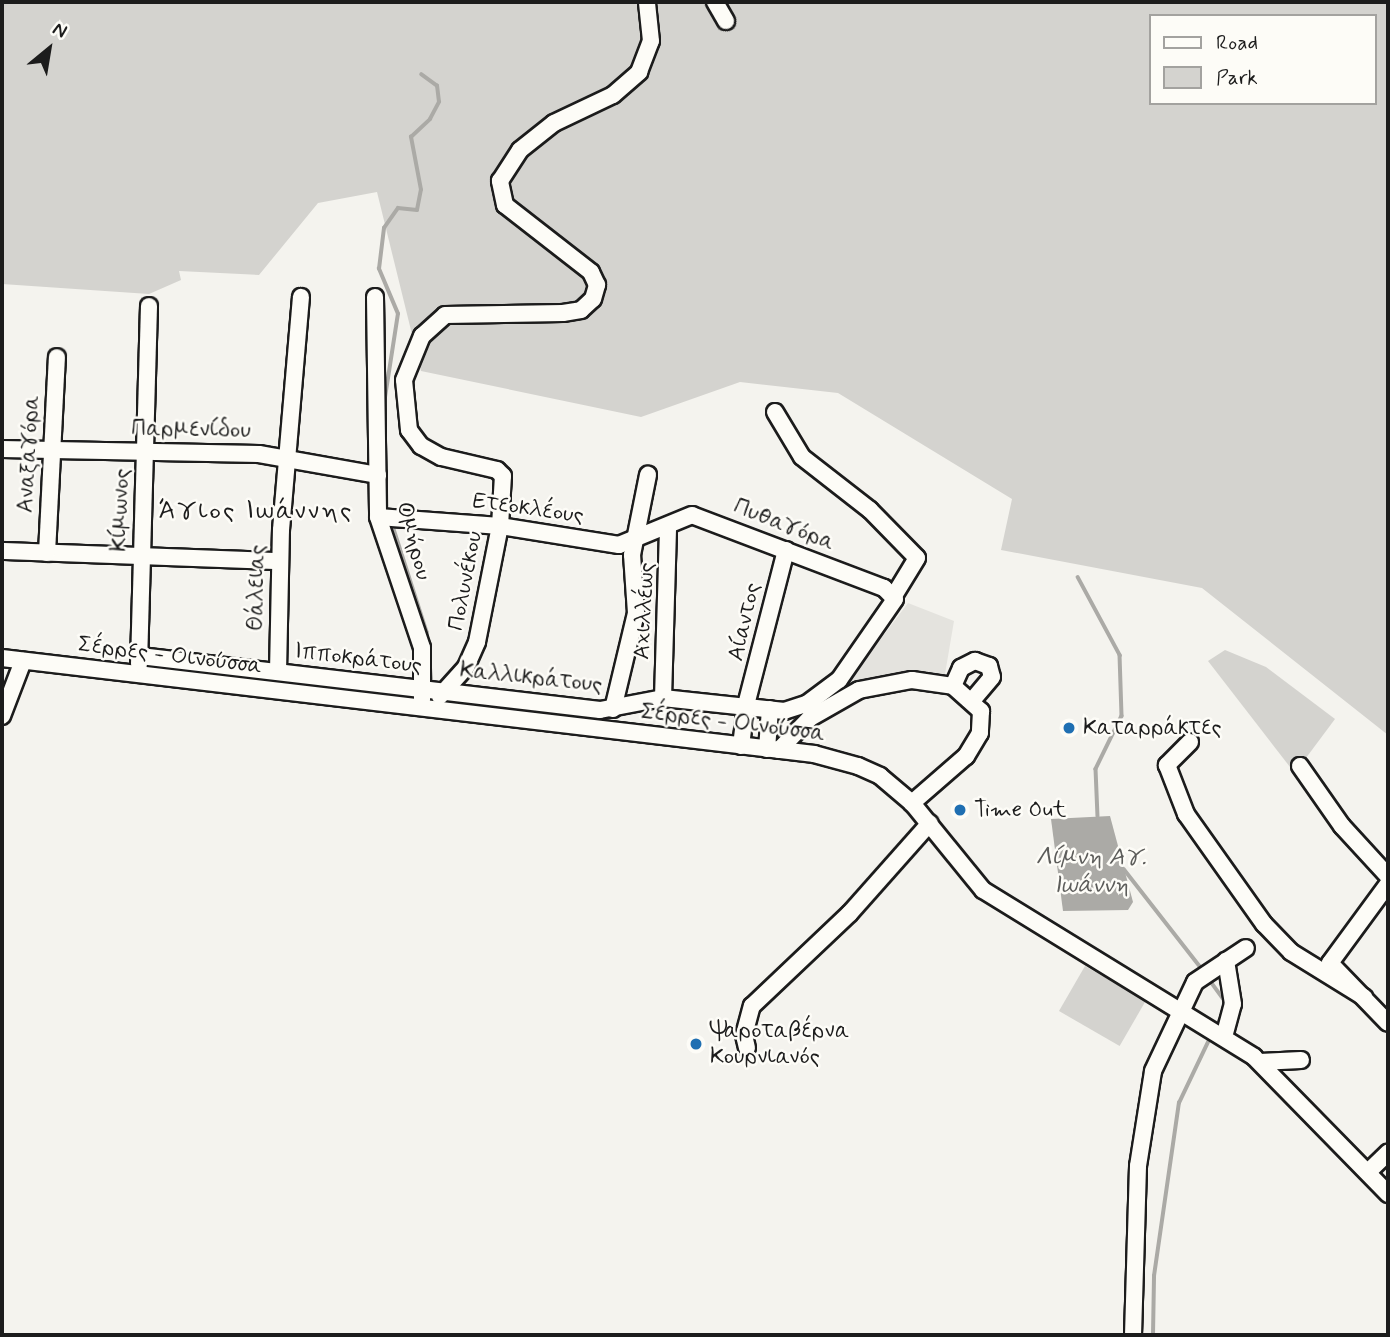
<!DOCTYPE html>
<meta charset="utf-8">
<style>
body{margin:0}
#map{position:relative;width:1390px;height:1337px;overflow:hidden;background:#f4f3ee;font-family:Mynerve,sans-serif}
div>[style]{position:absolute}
.built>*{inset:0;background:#e4e3de}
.green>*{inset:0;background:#d4d3cf;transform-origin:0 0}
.water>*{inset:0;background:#abaaa6}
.stream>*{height:3.5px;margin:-1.75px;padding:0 1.75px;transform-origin:1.75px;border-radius:1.75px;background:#abaaa6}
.roads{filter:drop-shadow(2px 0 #1c1c1c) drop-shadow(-2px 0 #1c1c1c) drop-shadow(0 2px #1c1c1c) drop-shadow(0 -2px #1c1c1c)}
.minor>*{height:16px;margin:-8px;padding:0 8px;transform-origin:8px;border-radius:8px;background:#fdfcf7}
.dots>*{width:19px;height:19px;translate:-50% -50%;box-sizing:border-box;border:4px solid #fdfcf7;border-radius:50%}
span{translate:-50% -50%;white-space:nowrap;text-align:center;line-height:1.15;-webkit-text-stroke:5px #fdfcf7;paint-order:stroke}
.street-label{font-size:23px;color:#1c1c1c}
.poi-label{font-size:23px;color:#1c1c1c}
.left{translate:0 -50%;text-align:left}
.water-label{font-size:24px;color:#5c5c5a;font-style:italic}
.quarter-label{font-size:26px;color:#1c1c1c;letter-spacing:2px}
.frame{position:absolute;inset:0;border:4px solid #1c1c1c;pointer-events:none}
.legend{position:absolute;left:1149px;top:14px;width:228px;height:91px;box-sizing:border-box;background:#fdfcf7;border:2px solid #a3a29f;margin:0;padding:9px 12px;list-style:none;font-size:21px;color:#1c1c1c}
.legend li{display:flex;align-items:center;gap:14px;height:35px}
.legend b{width:35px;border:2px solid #a3a29f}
.north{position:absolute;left:14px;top:14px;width:70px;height:70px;-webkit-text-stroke:5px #fdfcf7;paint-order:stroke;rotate:30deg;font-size:19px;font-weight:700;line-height:28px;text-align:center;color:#1c1c1c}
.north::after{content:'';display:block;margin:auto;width:24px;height:32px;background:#1c1c1c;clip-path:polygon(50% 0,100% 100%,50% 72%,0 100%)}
</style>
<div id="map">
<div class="built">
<i style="clip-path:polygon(908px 603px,954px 621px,944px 680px,892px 674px,842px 690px)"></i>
</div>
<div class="green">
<i style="clip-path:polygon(evenodd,2px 2px,1388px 2px,1388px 735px,1202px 588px,1001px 550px,1012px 499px,838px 393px,740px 382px,641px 417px,421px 371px,377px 192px,318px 203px,259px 275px,179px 271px,181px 280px,149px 294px,2px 284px,2px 2px,1150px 16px,1374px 16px,1374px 103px,1150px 103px,1150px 16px)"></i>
<i style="clip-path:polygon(1225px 650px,1266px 667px,1335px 719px,1300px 766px,1290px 767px,1208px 661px)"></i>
<i style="left:1085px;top:966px;width:70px;height:52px;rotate:30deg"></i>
</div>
<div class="water">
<i style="clip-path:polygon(1110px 816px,1133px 902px,1128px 910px,1063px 911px,1051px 819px)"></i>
</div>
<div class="stream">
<i style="left:384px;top:404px;width:91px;rotate:-81.2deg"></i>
<i style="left:398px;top:314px;width:49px;rotate:-112.9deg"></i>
<i style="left:379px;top:269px;width:41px;rotate:-83deg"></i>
<i style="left:384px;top:228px;width:24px;rotate:-55deg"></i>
<i style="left:398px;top:208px;width:19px;rotate:6deg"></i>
<i style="left:417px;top:210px;width:20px;rotate:-79deg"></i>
<i style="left:421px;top:190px;width:54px;rotate:-100.7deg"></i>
<i style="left:411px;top:137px;width:26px;rotate:-43deg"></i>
<i style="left:430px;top:119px;width:19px;rotate:-62deg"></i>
<i style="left:439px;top:102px;width:16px;rotate:-97deg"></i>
<i style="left:437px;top:86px;width:19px;rotate:-144deg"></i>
<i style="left:385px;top:443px;width:63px;rotate:88.2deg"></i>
<i style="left:393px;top:526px;width:111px;rotate:72.2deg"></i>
<i style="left:427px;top:632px;width:52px;rotate:84.5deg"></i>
<i style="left:1078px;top:577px;width:89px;rotate:61.7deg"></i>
<i style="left:1120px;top:655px;width:61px;rotate:88.1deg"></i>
<i style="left:1122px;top:716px;width:59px;rotate:116.1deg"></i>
<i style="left:1096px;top:769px;width:47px;rotate:87.6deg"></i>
<i style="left:1124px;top:869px;width:128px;rotate:52deg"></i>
<i style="left:1209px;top:979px;width:31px;rotate:54deg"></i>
<i style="left:1215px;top:1029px;width:20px;rotate:-63deg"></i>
<i style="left:1153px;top:1335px;width:59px;rotate:-89deg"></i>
<i style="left:1154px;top:1276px;width:175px;rotate:-81.8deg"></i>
<i style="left:1179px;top:1103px;width:74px;rotate:-64.5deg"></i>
</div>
<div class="roads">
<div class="minor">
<i style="left:715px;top:2px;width:22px;rotate:60deg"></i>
<i style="left:375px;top:297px;width:220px;rotate:89.2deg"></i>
<i style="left:378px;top:517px;width:138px;rotate:71.4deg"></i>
<i style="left:422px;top:648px;width:52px;rotate:90deg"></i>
<i style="left:775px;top:412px;width:52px;rotate:59deg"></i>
<i style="left:802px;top:457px;width:86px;rotate:37.9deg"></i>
<i style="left:870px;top:510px;width:67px;rotate:45.6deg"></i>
<i style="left:917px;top:558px;width:42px;rotate:121.4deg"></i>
<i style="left:2px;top:449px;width:257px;rotate:1.1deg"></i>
<i style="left:259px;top:454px;width:121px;rotate:10deg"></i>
<i style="left:2px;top:551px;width:278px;rotate:2.1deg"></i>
<i style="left:47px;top:553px;width:196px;rotate:-87.1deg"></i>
<i style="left:140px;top:656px;width:463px;rotate:6.7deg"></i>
<i style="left:600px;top:710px;width:64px;rotate:-10.8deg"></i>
<i style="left:663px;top:698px;width:122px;rotate:6.1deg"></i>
<i style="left:784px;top:711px;width:25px;rotate:-18deg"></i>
<i style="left:808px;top:703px;width:39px;rotate:-37deg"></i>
<i style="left:839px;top:680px;width:98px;rotate:-55.3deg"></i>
<i style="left:895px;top:599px;width:16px;rotate:-135deg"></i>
<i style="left:884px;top:588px;width:205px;rotate:-159.2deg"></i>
<i style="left:692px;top:515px;width:79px;rotate:157.7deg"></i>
<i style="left:619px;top:545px;width:121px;rotate:-170.9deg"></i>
<i style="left:500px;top:526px;width:122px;rotate:-175.8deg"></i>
<i style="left:2px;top:658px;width:818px;rotate:6.74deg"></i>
<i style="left:814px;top:754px;width:46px;rotate:15.3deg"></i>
<i style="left:858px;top:766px;width:24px;rotate:24deg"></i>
<i style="left:880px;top:776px;width:42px;rotate:40.2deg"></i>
<i style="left:912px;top:803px;width:112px;rotate:50.8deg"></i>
<i style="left:983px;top:890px;width:318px;rotate:31.6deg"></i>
<i style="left:1254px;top:1057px;width:192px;rotate:45.6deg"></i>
<i style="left:139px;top:664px;width:358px;rotate:-88.4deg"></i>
<i style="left:278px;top:672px;width:142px;rotate:-88.8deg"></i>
<i style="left:281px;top:530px;width:234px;rotate:-85.1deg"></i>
<i style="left:953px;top:686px;width:20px;rotate:-66deg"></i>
<i style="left:961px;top:668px;width:16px;rotate:-27deg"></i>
<i style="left:975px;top:661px;width:15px;rotate:20deg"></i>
<i style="left:989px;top:666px;width:11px;rotate:75deg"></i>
<i style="left:992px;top:677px;width:30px;rotate:130deg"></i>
<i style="left:440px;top:696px;width:39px;rotate:-48deg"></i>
<i style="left:466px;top:667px;width:27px;rotate:-66deg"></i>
<i style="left:477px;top:642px;width:118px;rotate:-78.8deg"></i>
<i style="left:500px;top:526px;width:50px;rotate:-86.6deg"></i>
<i style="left:503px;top:476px;width:8px;rotate:-135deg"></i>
<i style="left:497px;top:470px;width:57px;rotate:-166.9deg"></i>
<i style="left:441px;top:457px;width:23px;rotate:-151deg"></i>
<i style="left:421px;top:446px;width:20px;rotate:-127deg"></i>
<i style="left:409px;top:430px;width:50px;rotate:-95.7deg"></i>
<i style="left:404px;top:380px;width:48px;rotate:-67.8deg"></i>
<i style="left:422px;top:336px;width:31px;rotate:-42deg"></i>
<i style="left:445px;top:315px;width:118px;rotate:-1deg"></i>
<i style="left:563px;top:313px;width:18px;rotate:-9deg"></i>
<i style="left:581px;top:310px;width:16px;rotate:-43deg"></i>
<i style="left:593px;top:299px;width:15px;rotate:-74deg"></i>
<i style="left:597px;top:285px;width:14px;rotate:-115deg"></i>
<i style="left:591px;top:272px;width:109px;rotate:-142.1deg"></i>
<i style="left:505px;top:205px;width:25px;rotate:-102deg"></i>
<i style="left:500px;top:181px;width:37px;rotate:-57deg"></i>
<i style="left:520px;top:150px;width:43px;rotate:-38.5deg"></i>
<i style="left:554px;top:123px;width:65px;rotate:-25.4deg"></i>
<i style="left:613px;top:95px;width:35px;rotate:-41deg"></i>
<i style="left:639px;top:72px;width:33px;rotate:-69deg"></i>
<i style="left:651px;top:41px;width:39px;rotate:-96deg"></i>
<i style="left:663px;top:698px;width:171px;rotate:-88.3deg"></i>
<i style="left:613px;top:709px;width:99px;rotate:-76.5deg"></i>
<i style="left:636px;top:613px;width:58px;rotate:-93.9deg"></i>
<i style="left:632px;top:555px;width:82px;rotate:-78.7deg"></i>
<i style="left:2px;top:716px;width:59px;rotate:-69.1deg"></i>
<i style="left:1190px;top:742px;width:33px;rotate:135deg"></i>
<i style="left:1167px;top:765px;width:53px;rotate:68.8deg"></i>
<i style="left:1186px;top:814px;width:135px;rotate:54.7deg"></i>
<i style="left:1264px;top:924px;width:39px;rotate:46deg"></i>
<i style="left:1291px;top:952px;width:86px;rotate:31.7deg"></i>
<i style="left:741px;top:746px;width:41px;rotate:-83deg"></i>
<i style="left:746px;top:705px;width:160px;rotate:-75.5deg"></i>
<i style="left:767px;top:749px;width:40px;rotate:-85.7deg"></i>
<i style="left:779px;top:750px;width:45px;rotate:-45.9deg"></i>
<i style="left:810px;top:718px;width:56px;rotate:-29.7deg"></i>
<i style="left:859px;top:690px;width:54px;rotate:-10.7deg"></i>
<i style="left:912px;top:680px;width:41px;rotate:8.3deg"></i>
<i style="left:953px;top:686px;width:38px;rotate:42deg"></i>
<i style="left:981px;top:711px;width:22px;rotate:93deg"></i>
<i style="left:980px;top:733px;width:27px;rotate:121deg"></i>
<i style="left:966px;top:756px;width:72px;rotate:139deg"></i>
<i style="left:1300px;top:766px;width:73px;rotate:55deg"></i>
<i style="left:1342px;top:826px;width:68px;rotate:47.4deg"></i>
<i style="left:1388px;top:884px;width:98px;rotate:126.3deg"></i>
<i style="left:1330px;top:963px;width:83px;rotate:46deg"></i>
<i style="left:1224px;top:1037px;width:34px;rotate:-75deg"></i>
<i style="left:1233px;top:1004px;width:44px;rotate:-99.2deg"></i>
<i style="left:747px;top:1048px;width:13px;rotate:-103deg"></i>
<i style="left:744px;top:1035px;width:30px;rotate:-75deg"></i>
<i style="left:752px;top:1006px;width:135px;rotate:-43.5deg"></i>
<i style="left:850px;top:913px;width:120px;rotate:-48.4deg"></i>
<i style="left:1260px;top:1062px;width:41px;rotate:-2.8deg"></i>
<i style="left:1368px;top:1172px;width:28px;rotate:-44deg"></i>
<i style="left:1133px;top:1335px;width:169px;rotate:-88.3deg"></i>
<i style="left:1138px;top:1166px;width:96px;rotate:-81deg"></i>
<i style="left:1153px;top:1071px;width:98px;rotate:-64.7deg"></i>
<i style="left:1195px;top:982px;width:61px;rotate:-33.7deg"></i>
</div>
</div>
<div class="dots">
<i style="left:1069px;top:728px;background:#1f6fb2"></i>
<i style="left:960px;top:810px;background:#1f6fb2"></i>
<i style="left:696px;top:1044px;background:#1f6fb2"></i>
</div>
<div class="street-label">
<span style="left:191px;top:430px;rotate:1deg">Παρμενίδου</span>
<span style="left:29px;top:454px;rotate:-87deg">Αναξαγόρα</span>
<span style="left:528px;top:509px;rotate:8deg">Ετεοκλέους</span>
<span style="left:121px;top:510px;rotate:-88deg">Κίμωνος</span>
<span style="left:784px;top:525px;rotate:21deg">Πυθαγόρα</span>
<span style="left:413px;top:541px;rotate:75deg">Ομήρου</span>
<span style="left:466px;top:581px;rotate:-79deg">Πολυνέκου</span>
<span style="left:257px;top:588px;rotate:-89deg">Θάλειας</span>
<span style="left:645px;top:611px;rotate:-87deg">Αχιλλέως</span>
<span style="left:745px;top:622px;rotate:-77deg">Αίαντος</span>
<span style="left:170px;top:656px;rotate:7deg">Σέρρες - Οινούσσα</span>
<span style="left:358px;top:659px;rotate:7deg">Ιπποκράτους</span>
<span style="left:531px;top:678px;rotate:6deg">Καλλικράτους</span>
<span style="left:733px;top:723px;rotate:7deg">Σέρρες - Οινούσσα</span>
</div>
<div class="poi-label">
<span class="left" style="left:1083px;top:728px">Καταρράκτες</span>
<span class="left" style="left:974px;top:810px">Time Out</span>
<span class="left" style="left:710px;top:1044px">Ψαροταβέρνα<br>Κουρνιανός</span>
</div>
<div class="water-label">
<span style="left:1091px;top:872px">Λίμνη Αγ.<br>Ιωάννη</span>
</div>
<div class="quarter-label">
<span style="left:256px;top:512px">Άγιος Ιωάννης</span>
</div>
<div class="frame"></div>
<ul class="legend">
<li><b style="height:9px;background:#fdfcf7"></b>Road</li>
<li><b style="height:19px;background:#d4d3cf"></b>Park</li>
</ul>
<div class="north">N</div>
</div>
